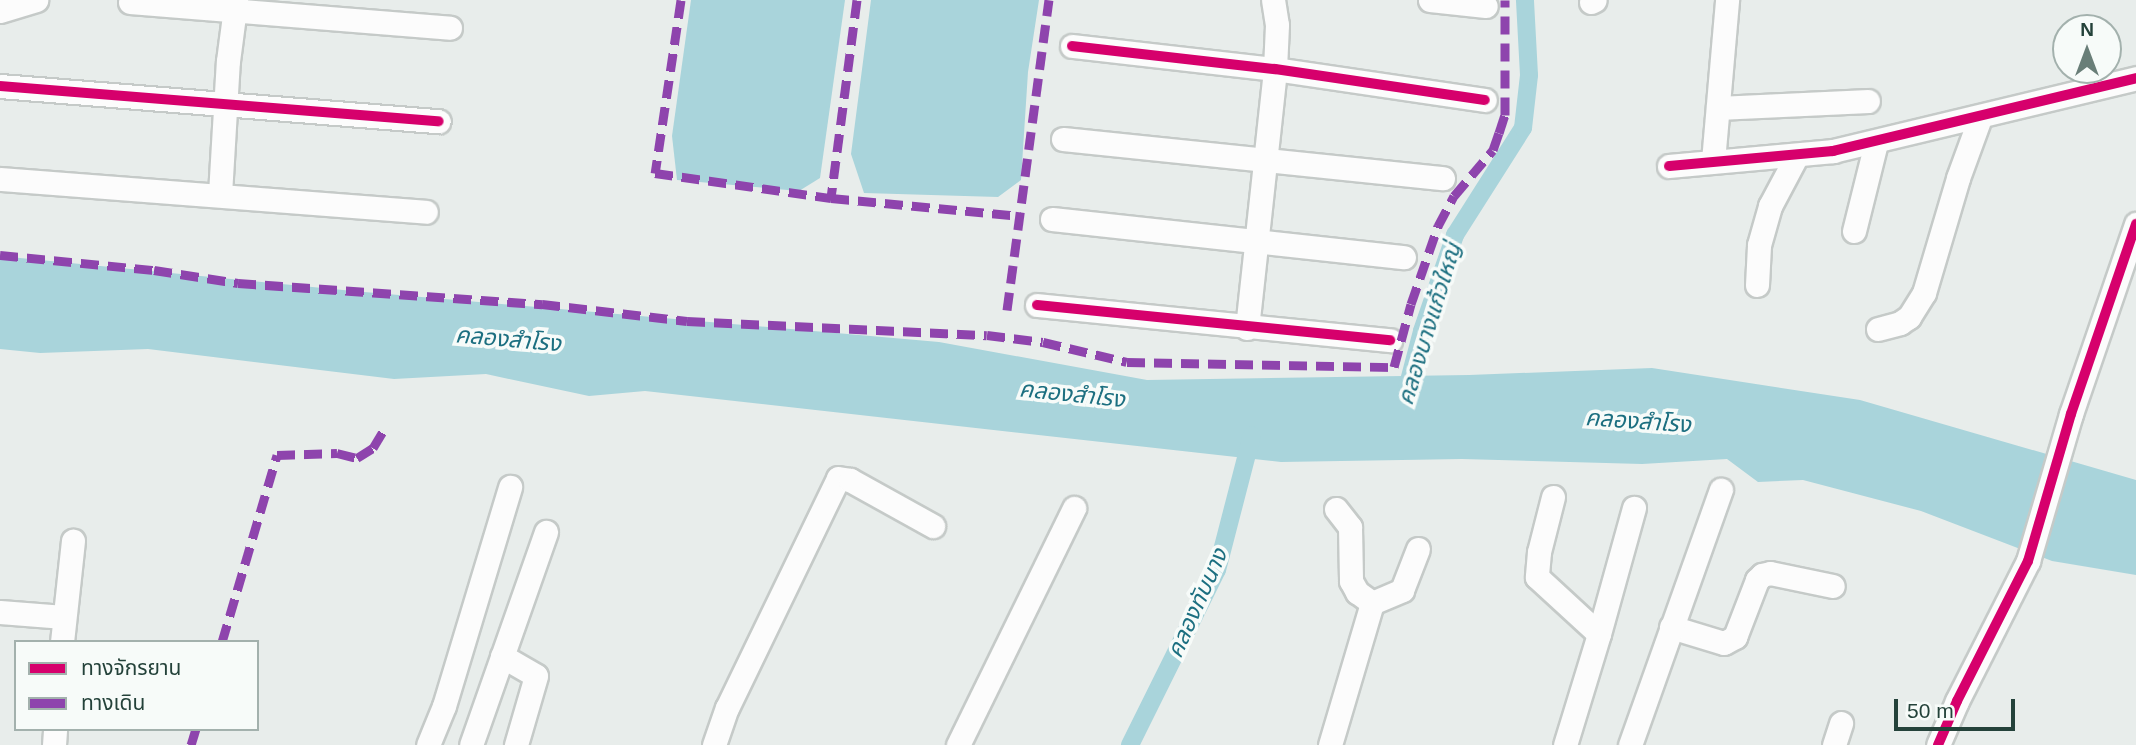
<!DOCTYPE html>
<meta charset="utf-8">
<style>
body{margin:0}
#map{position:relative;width:2136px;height:745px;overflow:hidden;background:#e8edeb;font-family:Arial,"Noto Sans Thai",sans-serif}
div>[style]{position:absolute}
.water>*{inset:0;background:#a9d4db}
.canal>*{height:18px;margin:-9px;padding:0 9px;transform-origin:9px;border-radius:9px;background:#a9d4db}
.roads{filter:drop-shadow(2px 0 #c5cac8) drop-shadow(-2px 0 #c5cac8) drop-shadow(0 2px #c5cac8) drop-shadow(0 -2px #c5cac8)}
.minor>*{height:23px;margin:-11.5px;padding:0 11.5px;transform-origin:11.5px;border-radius:11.5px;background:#fcfcfc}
.quiet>*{height:9px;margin-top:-4.5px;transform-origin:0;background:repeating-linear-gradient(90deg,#8e44ad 0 18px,transparent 0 27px)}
.cycleway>*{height:10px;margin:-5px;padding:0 5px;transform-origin:5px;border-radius:5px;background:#d6006c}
span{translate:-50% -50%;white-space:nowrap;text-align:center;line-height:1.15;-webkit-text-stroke:7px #f7fbf9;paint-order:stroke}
.water-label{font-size:23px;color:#1c6f80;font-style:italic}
.legend{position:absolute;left:14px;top:640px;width:245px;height:91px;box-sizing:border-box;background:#f7fbf9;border:2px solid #a3b1ad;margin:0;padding:9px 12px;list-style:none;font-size:21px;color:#24423a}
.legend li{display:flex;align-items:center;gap:14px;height:35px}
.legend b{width:35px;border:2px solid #a3b1ad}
.north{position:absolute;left:2052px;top:14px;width:70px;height:70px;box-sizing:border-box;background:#f7fbf9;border:2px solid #a3b1ad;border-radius:50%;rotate:0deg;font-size:19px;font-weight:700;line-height:28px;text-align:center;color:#24423a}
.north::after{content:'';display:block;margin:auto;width:24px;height:32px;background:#697e78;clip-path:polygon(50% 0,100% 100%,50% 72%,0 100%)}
.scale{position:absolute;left:1894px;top:699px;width:121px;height:32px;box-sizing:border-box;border:4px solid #24423a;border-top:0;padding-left:9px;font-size:21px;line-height:24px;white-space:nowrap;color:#24423a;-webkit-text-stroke:5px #f7fbf9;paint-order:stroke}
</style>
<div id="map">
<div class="water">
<i style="clip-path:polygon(691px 0,845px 0,820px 178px,799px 191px,677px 180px,672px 136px)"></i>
<i style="clip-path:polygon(871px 0,1039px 0,1028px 72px,1021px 180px,998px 197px,864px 193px,851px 154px)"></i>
<i style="clip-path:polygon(0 256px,353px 291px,939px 342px,1147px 380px,1469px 375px,1652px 368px,1860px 400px,2136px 480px,2136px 575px,2052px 561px,1921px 511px,1803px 480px,1758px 482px,1727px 459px,1642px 464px,1462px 459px,1281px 462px,645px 391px,589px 396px,486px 374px,394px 379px,148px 349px,40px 353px,0 349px)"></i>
</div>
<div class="canal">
<i style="left:1405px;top:396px;width:67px;rotate:-75.3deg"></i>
<i style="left:1422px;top:331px;width:102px;rotate:-71deg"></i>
<i style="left:1455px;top:235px;width:127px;rotate:-57.6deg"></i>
<i style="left:1523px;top:128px;width:53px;rotate:-83.5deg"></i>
<i style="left:1529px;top:75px;width:75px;rotate:-93.1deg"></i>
<i style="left:1130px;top:745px;width:195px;rotate:-63.6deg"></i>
<i style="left:1217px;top:570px;width:139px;rotate:-75.5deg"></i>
</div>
<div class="roads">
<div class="minor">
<i style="left:1430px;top:0;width:56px;rotate:6.1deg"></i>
<i style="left:130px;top:2px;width:321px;rotate:4.6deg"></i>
<i style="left:1591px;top:2px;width:4px;rotate:-27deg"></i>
<i style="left:0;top:11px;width:38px;rotate:-17deg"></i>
<i style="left:1072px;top:46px;width:204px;rotate:6.5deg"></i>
<i style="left:1275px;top:69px;width:212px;rotate:8.4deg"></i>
<i style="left:0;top:86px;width:440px;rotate:4.6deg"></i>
<i style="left:1718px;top:108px;width:150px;rotate:-2.7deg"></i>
<i style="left:1063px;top:139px;width:382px;rotate:5.9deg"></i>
<i style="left:1713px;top:161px;width:162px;rotate:-85deg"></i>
<i style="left:1669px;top:166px;width:165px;rotate:-5.2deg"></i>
<i style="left:1833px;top:151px;width:312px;rotate:-13.5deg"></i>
<i style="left:0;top:179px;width:427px;rotate:4.4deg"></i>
<i style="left:220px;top:194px;width:133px;rotate:-86.6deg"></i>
<i style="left:228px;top:61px;width:62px;rotate:-82.5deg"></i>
<i style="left:1052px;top:219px;width:354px;rotate:6.2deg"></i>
<i style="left:1854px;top:231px;width:91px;rotate:-76deg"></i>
<i style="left:1757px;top:285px;width:40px;rotate:-87.1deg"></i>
<i style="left:1759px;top:245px;width:41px;rotate:-74.2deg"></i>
<i style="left:1770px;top:206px;width:55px;rotate:-62deg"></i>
<i style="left:1037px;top:305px;width:355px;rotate:5.7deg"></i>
<i style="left:1247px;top:328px;width:261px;rotate:-83.8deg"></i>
<i style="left:1275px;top:69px;width:44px;rotate:-87.4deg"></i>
<i style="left:1277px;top:25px;width:25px;rotate:-99deg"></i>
<i style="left:1878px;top:329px;width:23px;rotate:-15deg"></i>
<i style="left:1900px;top:323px;width:11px;rotate:-34deg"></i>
<i style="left:1909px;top:317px;width:28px;rotate:-58deg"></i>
<i style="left:1924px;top:293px;width:120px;rotate:-73.5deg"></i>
<i style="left:1958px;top:178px;width:64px;rotate:-69.9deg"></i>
<i style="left:1553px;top:497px;width:57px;rotate:104.3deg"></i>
<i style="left:1539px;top:552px;width:25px;rotate:95deg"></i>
<i style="left:1537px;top:577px;width:84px;rotate:42.6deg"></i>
<i style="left:1599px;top:634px;width:116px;rotate:107deg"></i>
<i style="left:1336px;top:509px;width:23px;rotate:52deg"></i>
<i style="left:1350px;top:527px;width:54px;rotate:88.9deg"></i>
<i style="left:1351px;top:581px;width:13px;rotate:61deg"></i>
<i style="left:1357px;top:592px;width:19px;rotate:36deg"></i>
<i style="left:0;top:612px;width:64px;rotate:4.5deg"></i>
<i style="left:1671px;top:627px;width:55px;rotate:16.8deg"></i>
<i style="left:1724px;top:643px;width:13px;rotate:-29deg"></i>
<i style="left:1735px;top:637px;width:61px;rotate:-68.9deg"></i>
<i style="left:1757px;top:580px;width:7px;rotate:-45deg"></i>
<i style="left:1762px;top:575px;width:8px;rotate:-14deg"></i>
<i style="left:1770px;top:573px;width:64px;rotate:11.7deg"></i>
<i style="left:1599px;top:634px;width:131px;rotate:-74.5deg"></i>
<i style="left:62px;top:642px;width:102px;rotate:-83.8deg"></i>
<i style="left:502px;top:656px;width:39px;rotate:30deg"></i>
<i style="left:536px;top:676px;width:72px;rotate:106.2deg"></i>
<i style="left:54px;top:745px;width:16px;rotate:-86deg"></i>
<i style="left:428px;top:745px;width:42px;rotate:-67.7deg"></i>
<i style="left:444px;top:706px;width:229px;rotate:-73.2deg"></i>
<i style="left:471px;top:745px;width:226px;rotate:-70.6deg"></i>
<i style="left:714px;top:745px;width:39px;rotate:-71deg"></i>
<i style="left:727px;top:708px;width:255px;rotate:-64.2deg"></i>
<i style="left:838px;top:478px;width:12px;rotate:9deg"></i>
<i style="left:850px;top:480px;width:95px;rotate:29deg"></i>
<i style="left:958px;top:745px;width:264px;rotate:-63.9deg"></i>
<i style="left:1330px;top:745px;width:148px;rotate:-73.5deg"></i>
<i style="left:1372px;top:603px;width:33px;rotate:-23deg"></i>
<i style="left:1402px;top:590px;width:44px;rotate:-68.7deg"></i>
<i style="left:1630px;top:745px;width:271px;rotate:-70.4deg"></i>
<i style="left:1834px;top:745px;width:23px;rotate:-72deg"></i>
<i style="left:1938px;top:745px;width:48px;rotate:-66.6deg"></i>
<i style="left:1957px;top:701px;width:157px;rotate:-63.1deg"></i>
<i style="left:2028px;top:561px;width:153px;rotate:-73.7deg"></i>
<i style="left:2071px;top:414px;width:201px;rotate:-71.1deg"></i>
</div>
</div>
<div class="quiet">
<i style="left:681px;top:0;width:175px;rotate:98.5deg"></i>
<i style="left:655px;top:173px;width:178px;rotate:8.1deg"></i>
<i style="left:857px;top:0;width:200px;rotate:97.5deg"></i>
<i style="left:831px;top:198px;width:190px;rotate:5.4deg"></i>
<i style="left:0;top:255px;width:155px;rotate:5.6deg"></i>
<i style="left:154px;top:270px;width:85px;rotate:8.8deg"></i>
<i style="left:238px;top:283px;width:305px;rotate:4deg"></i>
<i style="left:542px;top:304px;width:146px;rotate:6.7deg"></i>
<i style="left:687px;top:321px;width:300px;rotate:2.7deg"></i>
<i style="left:987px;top:335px;width:56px;rotate:7.1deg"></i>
<i style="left:1043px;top:342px;width:86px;rotate:13.4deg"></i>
<i style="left:1127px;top:362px;width:267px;rotate:1.1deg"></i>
<i style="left:1394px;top:367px;width:65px;rotate:-74.9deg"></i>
<i style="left:1411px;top:304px;width:83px;rotate:-70.9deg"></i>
<i style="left:1438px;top:226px;width:34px;rotate:-62deg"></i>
<i style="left:1454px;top:196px;width:60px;rotate:-49.7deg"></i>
<i style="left:1493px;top:150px;width:18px;rotate:-71deg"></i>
<i style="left:1499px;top:133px;width:19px;rotate:-72deg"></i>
<i style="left:1505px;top:115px;width:115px;rotate:-90deg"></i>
<i style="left:1007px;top:310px;width:313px;rotate:-82.3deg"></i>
<i style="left:222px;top:642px;width:195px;rotate:-73.6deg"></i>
<i style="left:277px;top:455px;width:60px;rotate:-1.9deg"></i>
<i style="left:337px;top:453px;width:21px;rotate:14deg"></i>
<i style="left:357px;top:458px;width:19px;rotate:-32deg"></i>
<i style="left:373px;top:448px;width:26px;rotate:-59deg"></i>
<i style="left:191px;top:745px;width:17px;rotate:-73deg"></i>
</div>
<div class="cycleway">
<i style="left:1072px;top:46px;width:204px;rotate:6.5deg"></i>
<i style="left:1275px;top:69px;width:212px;rotate:8.4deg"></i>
<i style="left:0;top:86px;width:440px;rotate:4.6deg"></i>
<i style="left:1669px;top:166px;width:165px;rotate:-5.2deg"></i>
<i style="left:1833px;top:151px;width:312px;rotate:-13.5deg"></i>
<i style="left:1037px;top:305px;width:355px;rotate:5.7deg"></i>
<i style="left:1938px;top:745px;width:48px;rotate:-66.6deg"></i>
<i style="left:1957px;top:701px;width:157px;rotate:-63.1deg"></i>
<i style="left:2028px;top:561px;width:153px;rotate:-73.7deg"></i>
<i style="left:2071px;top:414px;width:201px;rotate:-71.1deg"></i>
</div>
<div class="water-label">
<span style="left:1429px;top:324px;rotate:-73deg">คลองบางแก้วใหญ่</span>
<span style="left:508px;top:339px;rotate:5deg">คลองสำโรง</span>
<span style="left:1072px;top:394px;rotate:6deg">คลองสำโรง</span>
<span style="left:1638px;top:421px;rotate:4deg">คลองสำโรง</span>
<span style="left:1197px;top:603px;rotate:-66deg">คลองทับนาง</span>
</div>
<ul class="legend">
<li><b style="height:9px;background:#d6006c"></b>ทางจักรยาน</li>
<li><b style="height:9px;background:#8e44ad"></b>ทางเดิน</li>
</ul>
<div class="north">N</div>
<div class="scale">50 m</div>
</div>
